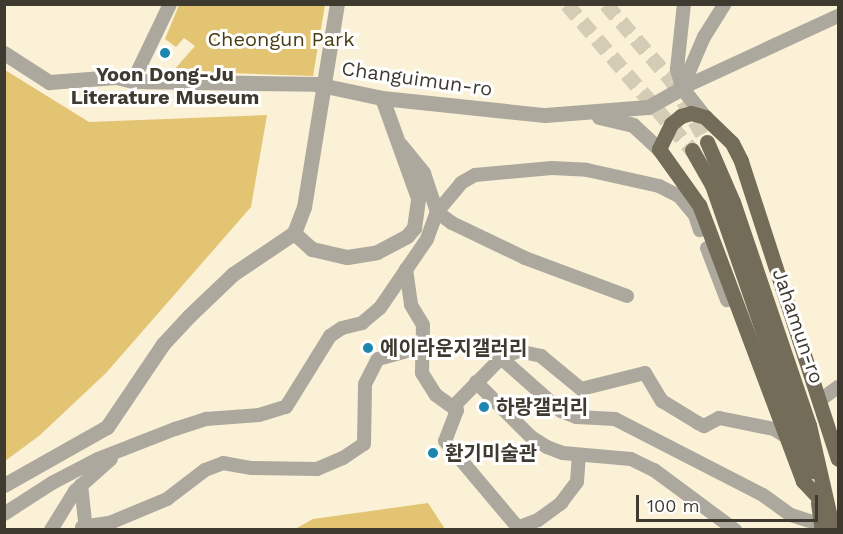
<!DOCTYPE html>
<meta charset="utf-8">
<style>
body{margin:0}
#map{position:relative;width:843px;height:534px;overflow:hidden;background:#fbf1d7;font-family:"Work Sans","Noto Sans KR",sans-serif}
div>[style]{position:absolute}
.green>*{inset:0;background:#e2c472}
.primary-tunnel>*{height:15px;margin-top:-7.5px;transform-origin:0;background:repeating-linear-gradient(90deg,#d5ccb6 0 15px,transparent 0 23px)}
.minor>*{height:14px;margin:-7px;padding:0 7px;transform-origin:7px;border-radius:7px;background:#aca89e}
.tertiary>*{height:15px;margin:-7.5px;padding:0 7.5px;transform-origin:7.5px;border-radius:7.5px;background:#aca89e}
.primary>*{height:15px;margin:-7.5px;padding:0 7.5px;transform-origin:7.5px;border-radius:7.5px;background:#736c59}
.dots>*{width:16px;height:16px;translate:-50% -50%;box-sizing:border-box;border:3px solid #fff;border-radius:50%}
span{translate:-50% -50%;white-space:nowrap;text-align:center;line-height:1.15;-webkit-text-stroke:6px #fff;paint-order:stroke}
.park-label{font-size:20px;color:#4b3d12}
.poi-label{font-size:20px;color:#3e3a30;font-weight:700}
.left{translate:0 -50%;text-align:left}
.street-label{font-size:20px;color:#3e3a30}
.frame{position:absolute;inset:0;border:6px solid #3e3a30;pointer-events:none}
.scale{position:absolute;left:636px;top:495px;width:182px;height:27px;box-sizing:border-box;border:3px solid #3e3a30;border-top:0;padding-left:8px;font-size:18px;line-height:21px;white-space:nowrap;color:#3e3a30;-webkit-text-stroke:4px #fff;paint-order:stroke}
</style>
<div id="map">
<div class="green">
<i style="clip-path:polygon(179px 5px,325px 5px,313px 76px,173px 71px,195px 46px,184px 38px,176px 47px,165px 39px)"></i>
<i style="clip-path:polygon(5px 70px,89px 122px,267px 115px,251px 207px,106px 373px,39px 436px,5px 461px)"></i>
<i style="clip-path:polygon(428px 503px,445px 529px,295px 529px,313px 519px)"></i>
</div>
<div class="primary-tunnel">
<i style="left:567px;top:4px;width:192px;rotate:49.4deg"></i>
<i style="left:606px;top:4px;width:101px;rotate:49.4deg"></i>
<i style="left:672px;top:81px;width:70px;rotate:60.2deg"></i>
</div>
<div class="minor">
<i style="left:133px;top:81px;width:85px;rotate:-64.3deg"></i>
<i style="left:682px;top:88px;width:172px;rotate:-24.8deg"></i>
<i style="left:682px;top:88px;width:56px;rotate:-66.7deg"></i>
<i style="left:704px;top:37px;width:39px;rotate:-58deg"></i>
<i style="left:682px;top:88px;width:20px;rotate:-105deg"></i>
<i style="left:677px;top:69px;width:65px;rotate:-83.9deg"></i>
<i style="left:707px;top:248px;width:56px;rotate:69deg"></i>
<i style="left:406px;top:269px;width:36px;rotate:82deg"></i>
<i style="left:411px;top:305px;width:23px;rotate:59deg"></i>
<i style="left:423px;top:325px;width:48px;rotate:91.2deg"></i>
<i style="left:422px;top:373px;width:26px;rotate:58deg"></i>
<i style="left:436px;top:395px;width:26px;rotate:36deg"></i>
<i style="left:457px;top:410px;width:33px;rotate:111deg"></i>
<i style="left:445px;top:441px;width:116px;rotate:49.9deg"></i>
<i style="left:627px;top:296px;width:109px;rotate:-159.6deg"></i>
<i style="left:525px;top:258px;width:81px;rotate:-154.4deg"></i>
<i style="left:452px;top:223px;width:19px;rotate:-144deg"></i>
<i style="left:437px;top:212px;width:38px;rotate:-50deg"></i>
<i style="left:461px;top:183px;width:16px;rotate:-30deg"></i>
<i style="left:475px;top:175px;width:77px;rotate:-5.2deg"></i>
<i style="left:552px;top:168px;width:35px;rotate:3deg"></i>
<i style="left:587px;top:170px;width:74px;rotate:12.5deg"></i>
<i style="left:659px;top:186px;width:22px;rotate:27deg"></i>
<i style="left:679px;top:196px;width:25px;rotate:50deg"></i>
<i style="left:695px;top:215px;width:16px;rotate:72deg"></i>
<i style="left:501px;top:358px;width:80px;rotate:41.5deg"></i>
<i style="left:561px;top:411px;width:17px;rotate:21deg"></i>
<i style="left:577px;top:417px;width:38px;rotate:3deg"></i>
<i style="left:615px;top:419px;width:166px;rotate:27.2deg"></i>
<i style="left:763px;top:495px;width:34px;rotate:36deg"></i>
<i style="left:791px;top:515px;width:32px;rotate:18deg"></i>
<i style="left:476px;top:382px;width:78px;rotate:45deg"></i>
<i style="left:531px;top:437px;width:19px;rotate:32deg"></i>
<i style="left:547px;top:447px;width:17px;rotate:21deg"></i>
<i style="left:563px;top:453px;width:68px;rotate:5deg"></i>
<i style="left:631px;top:459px;width:25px;rotate:26deg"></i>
<i style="left:654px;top:470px;width:101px;rotate:36.5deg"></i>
<i style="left:820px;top:400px;width:22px;rotate:-36deg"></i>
<i style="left:454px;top:406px;width:67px;rotate:-45.6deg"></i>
<i style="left:501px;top:358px;width:18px;rotate:-22deg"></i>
<i style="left:518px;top:351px;width:24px;rotate:12deg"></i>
<i style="left:541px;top:356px;width:52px;rotate:39.5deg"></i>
<i style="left:581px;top:389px;width:66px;rotate:-14deg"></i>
<i style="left:645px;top:373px;width:33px;rotate:59deg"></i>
<i style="left:662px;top:401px;width:42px;rotate:31.4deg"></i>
<i style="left:698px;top:423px;width:7px;rotate:27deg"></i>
<i style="left:704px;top:426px;width:17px;rotate:-28deg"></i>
<i style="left:719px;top:418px;width:56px;rotate:11.3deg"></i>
<i style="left:774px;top:429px;width:15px;rotate:32deg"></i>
<i style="left:81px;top:485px;width:45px;rotate:83.7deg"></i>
<i style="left:4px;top:514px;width:57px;rotate:-32.9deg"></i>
<i style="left:52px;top:483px;width:52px;rotate:-27.6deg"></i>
<i style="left:98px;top:459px;width:83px;rotate:-21.3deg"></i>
<i style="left:175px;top:429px;width:33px;rotate:-18deg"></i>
<i style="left:206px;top:419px;width:53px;rotate:-4.3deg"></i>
<i style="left:259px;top:415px;width:28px;rotate:-17deg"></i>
<i style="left:286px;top:407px;width:84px;rotate:-58.2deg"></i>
<i style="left:330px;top:336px;width:14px;rotate:-34deg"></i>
<i style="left:342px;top:328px;width:21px;rotate:-14deg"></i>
<i style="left:362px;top:323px;width:23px;rotate:-40deg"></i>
<i style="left:380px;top:308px;width:83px;rotate:-55.7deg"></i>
<i style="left:427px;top:239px;width:29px;rotate:-70deg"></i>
<i style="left:437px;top:212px;width:41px;rotate:-108.4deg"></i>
<i style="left:424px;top:173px;width:36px;rotate:-129deg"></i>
<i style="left:82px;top:527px;width:30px;rotate:-9deg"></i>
<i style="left:112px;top:522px;width:60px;rotate:-22.7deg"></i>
<i style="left:167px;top:499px;width:48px;rotate:-37.3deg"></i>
<i style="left:205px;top:470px;width:19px;rotate:-21deg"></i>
<i style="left:223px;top:463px;width:29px;rotate:10deg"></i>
<i style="left:252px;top:468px;width:65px;rotate:0.9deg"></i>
<i style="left:317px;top:469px;width:28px;rotate:-23deg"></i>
<i style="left:343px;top:458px;width:25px;rotate:-34deg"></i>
<i style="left:364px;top:444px;width:60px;rotate:-89deg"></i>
<i style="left:365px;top:384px;width:28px;rotate:-63deg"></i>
<i style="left:378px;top:359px;width:49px;rotate:-15.5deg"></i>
<i style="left:519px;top:527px;width:20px;rotate:-20deg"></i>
<i style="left:538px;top:520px;width:29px;rotate:-36deg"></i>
<i style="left:561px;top:503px;width:26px;rotate:-53deg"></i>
<i style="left:577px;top:482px;width:27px;rotate:-86deg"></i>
<i style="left:51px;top:530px;width:46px;rotate:-58.4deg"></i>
<i style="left:75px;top:491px;width:48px;rotate:-41.6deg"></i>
</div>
<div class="tertiary">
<i style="left:4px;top:53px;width:54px;rotate:32.8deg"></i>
<i style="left:49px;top:82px;width:67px;rotate:-4.3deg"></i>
<i style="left:116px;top:77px;width:17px;rotate:13deg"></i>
<i style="left:133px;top:81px;width:183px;rotate:0.9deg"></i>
<i style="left:316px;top:84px;width:67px;rotate:12deg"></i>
<i style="left:382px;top:98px;width:164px;rotate:6deg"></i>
<i style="left:545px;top:115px;width:103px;rotate:-4.4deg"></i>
<i style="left:648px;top:107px;width:39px;rotate:-29deg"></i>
<i style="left:682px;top:88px;width:37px;rotate:52deg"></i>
<i style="left:599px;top:117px;width:35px;rotate:13deg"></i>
<i style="left:633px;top:125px;width:35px;rotate:43deg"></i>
<i style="left:294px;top:233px;width:24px;rotate:42deg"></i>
<i style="left:312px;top:249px;width:36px;rotate:13deg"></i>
<i style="left:347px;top:257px;width:30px;rotate:-9deg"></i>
<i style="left:377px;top:252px;width:34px;rotate:-28deg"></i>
<i style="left:407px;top:236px;width:11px;rotate:-49deg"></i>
<i style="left:414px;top:228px;width:30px;rotate:-82deg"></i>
<i style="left:418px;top:198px;width:106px;rotate:-109.8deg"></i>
<i style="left:4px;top:485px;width:118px;rotate:-29.4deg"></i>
<i style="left:107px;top:427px;width:100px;rotate:-56deg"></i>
<i style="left:163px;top:344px;width:38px;rotate:-47deg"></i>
<i style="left:189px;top:316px;width:61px;rotate:-43.7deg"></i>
<i style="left:233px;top:274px;width:73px;rotate:-33.9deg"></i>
<i style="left:294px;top:233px;width:28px;rotate:-69deg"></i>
<i style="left:304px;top:207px;width:206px;rotate:-80.8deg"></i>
</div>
<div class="primary">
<i style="left:707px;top:142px;width:65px;rotate:66.6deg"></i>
<i style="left:733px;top:202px;width:236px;rotate:71.2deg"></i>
<i style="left:809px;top:425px;width:108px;rotate:77.1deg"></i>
<i style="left:692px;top:150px;width:40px;rotate:60.3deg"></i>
<i style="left:712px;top:185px;width:303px;rotate:70.9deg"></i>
<i style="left:817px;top:496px;width:21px;rotate:-133deg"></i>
<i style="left:803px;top:481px;width:295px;rotate:-110.6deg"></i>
<i style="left:699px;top:205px;width:69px;rotate:-125.5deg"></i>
<i style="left:659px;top:149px;width:28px;rotate:-64deg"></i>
<i style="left:671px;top:124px;width:13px;rotate:-39deg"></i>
<i style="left:681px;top:116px;width:10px;rotate:-17deg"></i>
<i style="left:691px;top:113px;width:15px;rotate:16deg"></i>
<i style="left:705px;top:117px;width:37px;rotate:44deg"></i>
<i style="left:732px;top:143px;width:20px;rotate:63deg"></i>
<i style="left:741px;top:161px;width:313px;rotate:72deg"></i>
<i style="left:818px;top:503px;width:27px;rotate:82deg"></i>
</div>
<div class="dots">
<i style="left:165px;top:53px;background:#1b86ae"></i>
<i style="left:368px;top:348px;background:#1b86ae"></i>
<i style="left:484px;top:407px;background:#1b86ae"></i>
<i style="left:433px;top:453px;background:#1b86ae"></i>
</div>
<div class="park-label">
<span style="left:281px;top:39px">Cheongun Park</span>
</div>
<div class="poi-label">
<span style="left:165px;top:86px">Yoon Dong-Ju<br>Literature Museum</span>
<span class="left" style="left:380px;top:348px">에이라운지갤러리</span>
<span class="left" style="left:496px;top:407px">하랑갤러리</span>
<span class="left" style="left:445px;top:453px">환기미술관</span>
</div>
<div class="street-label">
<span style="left:417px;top:79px;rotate:8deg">Changuimun-ro</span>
<span style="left:798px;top:326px;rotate:71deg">Jahamun-ro</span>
</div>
<div class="frame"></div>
<div class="scale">100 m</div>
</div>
